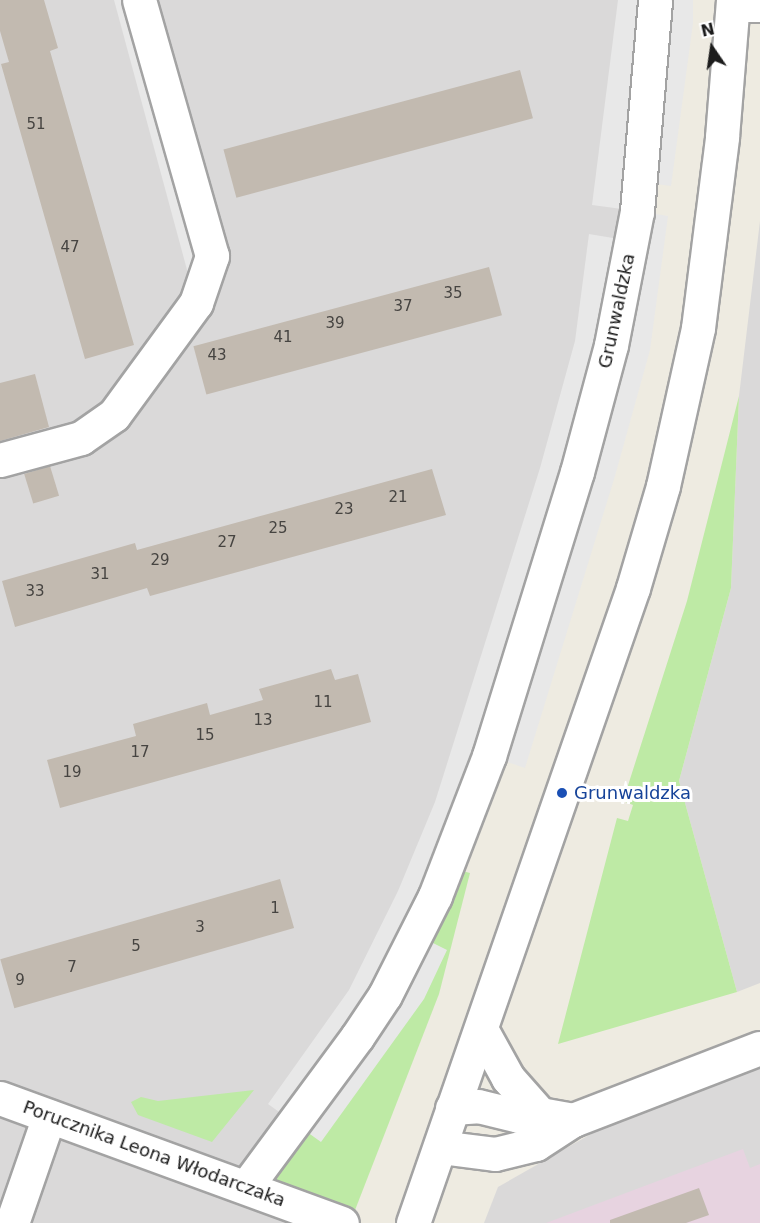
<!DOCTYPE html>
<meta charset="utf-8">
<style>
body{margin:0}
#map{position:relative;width:760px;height:1223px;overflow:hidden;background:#eeebe1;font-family:"DejaVu Sans",sans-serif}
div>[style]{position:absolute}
.residential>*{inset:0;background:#dad9d9}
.industrial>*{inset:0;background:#e7d3e0}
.grass>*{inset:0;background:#beeaa5}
.parking>*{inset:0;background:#e8e8e8}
.building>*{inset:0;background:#c2bab0;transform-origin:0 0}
.roads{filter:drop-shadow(2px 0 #a3a3a3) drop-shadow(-2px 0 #a3a3a3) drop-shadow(0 2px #a3a3a3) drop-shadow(0 -2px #a3a3a3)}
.minor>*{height:33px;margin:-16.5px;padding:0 16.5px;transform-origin:16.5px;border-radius:16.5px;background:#fff}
.dots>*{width:16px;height:16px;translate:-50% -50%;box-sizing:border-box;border:3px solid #fff;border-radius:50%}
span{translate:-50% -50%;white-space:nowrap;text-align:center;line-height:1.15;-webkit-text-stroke:6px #fff;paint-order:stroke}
.number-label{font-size:15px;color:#464441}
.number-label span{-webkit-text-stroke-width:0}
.street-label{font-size:18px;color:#1c1c1c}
.transit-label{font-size:18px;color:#164399}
.left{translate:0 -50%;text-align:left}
.north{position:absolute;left:682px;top:18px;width:60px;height:60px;-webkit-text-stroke:4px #fff;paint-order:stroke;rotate:347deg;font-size:16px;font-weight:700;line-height:24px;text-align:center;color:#1c1c1c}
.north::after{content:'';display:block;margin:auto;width:21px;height:27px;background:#1c1c1c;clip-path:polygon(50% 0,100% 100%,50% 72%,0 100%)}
</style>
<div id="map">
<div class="residential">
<i style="clip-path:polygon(0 0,655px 0,637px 211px,342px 1223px,0 1223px)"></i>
<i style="clip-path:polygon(760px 221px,760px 983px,737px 992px,679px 781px,731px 588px,739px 396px)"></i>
<i style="clip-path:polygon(760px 1046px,760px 1223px,484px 1223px,498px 1187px,707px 1068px)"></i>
</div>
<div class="industrial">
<i style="clip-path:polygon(743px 1149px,750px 1168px,760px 1164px,760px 1223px,546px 1223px)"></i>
</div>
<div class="grass">
<i style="clip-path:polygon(739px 396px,731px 588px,679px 781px,737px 992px,558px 1044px,617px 818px,628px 821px,633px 805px,623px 801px,687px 601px)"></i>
<i style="clip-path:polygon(447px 867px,470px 873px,439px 994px,350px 1223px,246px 1187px)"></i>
<i style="clip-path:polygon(254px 1090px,212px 1142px,138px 1115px,131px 1102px,141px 1097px,158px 1101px)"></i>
</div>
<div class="parking">
<i style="clip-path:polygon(114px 0,138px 0,212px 256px,196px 303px)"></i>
<i style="clip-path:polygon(618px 0,693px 0,693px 23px,671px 186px,640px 182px,637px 211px,668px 216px,650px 350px,615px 476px,525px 768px,490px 756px,447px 867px,431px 942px,447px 950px,424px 999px,321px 1142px,268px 1104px,349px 990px,398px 891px,435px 802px,540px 468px,575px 341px,589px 234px,631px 241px,637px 211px,592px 205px)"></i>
</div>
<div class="building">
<i style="clip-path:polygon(0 0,44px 0,58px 48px,50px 51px,134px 345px,85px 359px,1px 64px,9px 62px,0 31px)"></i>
<i style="left:520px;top:70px;width:50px;height:307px;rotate:75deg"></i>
<i style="left:489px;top:267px;width:50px;height:306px;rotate:75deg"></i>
<i style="clip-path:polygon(35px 374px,49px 427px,0 441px,0 383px)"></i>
<i style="left:50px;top:466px;width:31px;height:27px;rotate:73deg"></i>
<i style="clip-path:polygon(432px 469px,446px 515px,150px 596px,147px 588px,15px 627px,2px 581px,135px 543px,137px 550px)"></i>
<i style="clip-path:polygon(331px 669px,335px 680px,358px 674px,371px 722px,60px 808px,47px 760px,136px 736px,133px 724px,207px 703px,210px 715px,263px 700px,259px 689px)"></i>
<i style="left:280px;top:879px;width:51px;height:291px;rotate:74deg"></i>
<i style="clip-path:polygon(699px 1188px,709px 1215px,686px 1223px,610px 1223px,610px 1220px)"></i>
</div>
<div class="roads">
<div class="minor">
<i style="left:733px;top:5px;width:27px"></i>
<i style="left:0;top:460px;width:84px;rotate:-15.2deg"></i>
<i style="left:81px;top:438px;width:40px;rotate:-34.9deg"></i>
<i style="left:114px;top:415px;width:139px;rotate:-53.8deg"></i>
<i style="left:196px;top:303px;width:50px;rotate:-71.2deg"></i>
<i style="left:212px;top:256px;width:266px;rotate:-105.9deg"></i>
<i style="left:481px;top:1029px;width:56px;rotate:61.1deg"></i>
<i style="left:508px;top:1078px;width:48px;rotate:48.4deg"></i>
<i style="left:0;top:1098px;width:364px;rotate:20.1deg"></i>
<i style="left:452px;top:1108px;width:26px;rotate:-4deg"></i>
<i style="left:478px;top:1106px;width:42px;rotate:13.7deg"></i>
<i style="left:519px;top:1116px;width:21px;rotate:-5deg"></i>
<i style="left:540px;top:1114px;width:34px;rotate:10deg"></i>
<i style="left:440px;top:1147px;width:55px;rotate:7.3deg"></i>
<i style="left:495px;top:1154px;width:42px;rotate:-13.7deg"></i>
<i style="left:536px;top:1144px;width:44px;rotate:-33deg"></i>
<i style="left:573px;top:1120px;width:200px;rotate:-21.1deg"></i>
<i style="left:246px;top:1187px;width:187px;rotate:-53.5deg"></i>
<i style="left:357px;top:1037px;width:50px;rotate:-56.3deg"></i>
<i style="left:385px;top:995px;width:111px;rotate:-63.2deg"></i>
<i style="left:435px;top:896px;width:150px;rotate:-68.9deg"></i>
<i style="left:489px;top:756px;width:297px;rotate:-72.8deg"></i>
<i style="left:577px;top:472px;width:131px;rotate:-75deg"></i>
<i style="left:611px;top:345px;width:136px;rotate:-79deg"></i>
<i style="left:637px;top:211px;width:212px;rotate:-85.1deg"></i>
<i style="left:12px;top:1223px;width:113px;rotate:-70.9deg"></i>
<i style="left:413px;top:1223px;width:672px;rotate:-70.89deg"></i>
<i style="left:633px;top:588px;width:106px;rotate:-73.6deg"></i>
<i style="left:663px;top:486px;width:162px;rotate:-77.5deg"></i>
<i style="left:698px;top:328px;width:193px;rotate:-82.8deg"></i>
<i style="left:722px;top:137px;width:137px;rotate:-85.4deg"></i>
</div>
</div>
<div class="dots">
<i style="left:562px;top:793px;background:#1a4fb4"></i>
</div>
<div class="number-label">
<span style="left:36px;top:125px">51</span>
<span style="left:70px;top:248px">47</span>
<span style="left:453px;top:294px">35</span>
<span style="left:403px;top:307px">37</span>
<span style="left:335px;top:324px">39</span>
<span style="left:283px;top:338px">41</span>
<span style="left:217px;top:356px">43</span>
<span style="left:398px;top:498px">21</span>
<span style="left:344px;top:510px">23</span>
<span style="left:278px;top:529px">25</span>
<span style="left:227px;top:543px">27</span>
<span style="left:160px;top:561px">29</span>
<span style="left:100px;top:575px">31</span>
<span style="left:35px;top:592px">33</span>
<span style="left:323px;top:703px">11</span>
<span style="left:263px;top:721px">13</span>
<span style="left:205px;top:736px">15</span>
<span style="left:140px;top:753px">17</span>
<span style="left:72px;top:773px">19</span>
<span style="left:275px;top:909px">1</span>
<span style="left:200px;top:928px">3</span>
<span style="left:136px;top:947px">5</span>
<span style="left:72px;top:968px">7</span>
<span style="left:20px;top:981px">9</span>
</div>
<div class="street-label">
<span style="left:617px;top:311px;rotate:-78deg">Grunwaldzka</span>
<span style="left:154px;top:1154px;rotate:20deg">Porucznika Leona Włodarczaka</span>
</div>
<div class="transit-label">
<span class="left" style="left:574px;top:793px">Grunwaldzka</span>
</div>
<div class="north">N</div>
</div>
